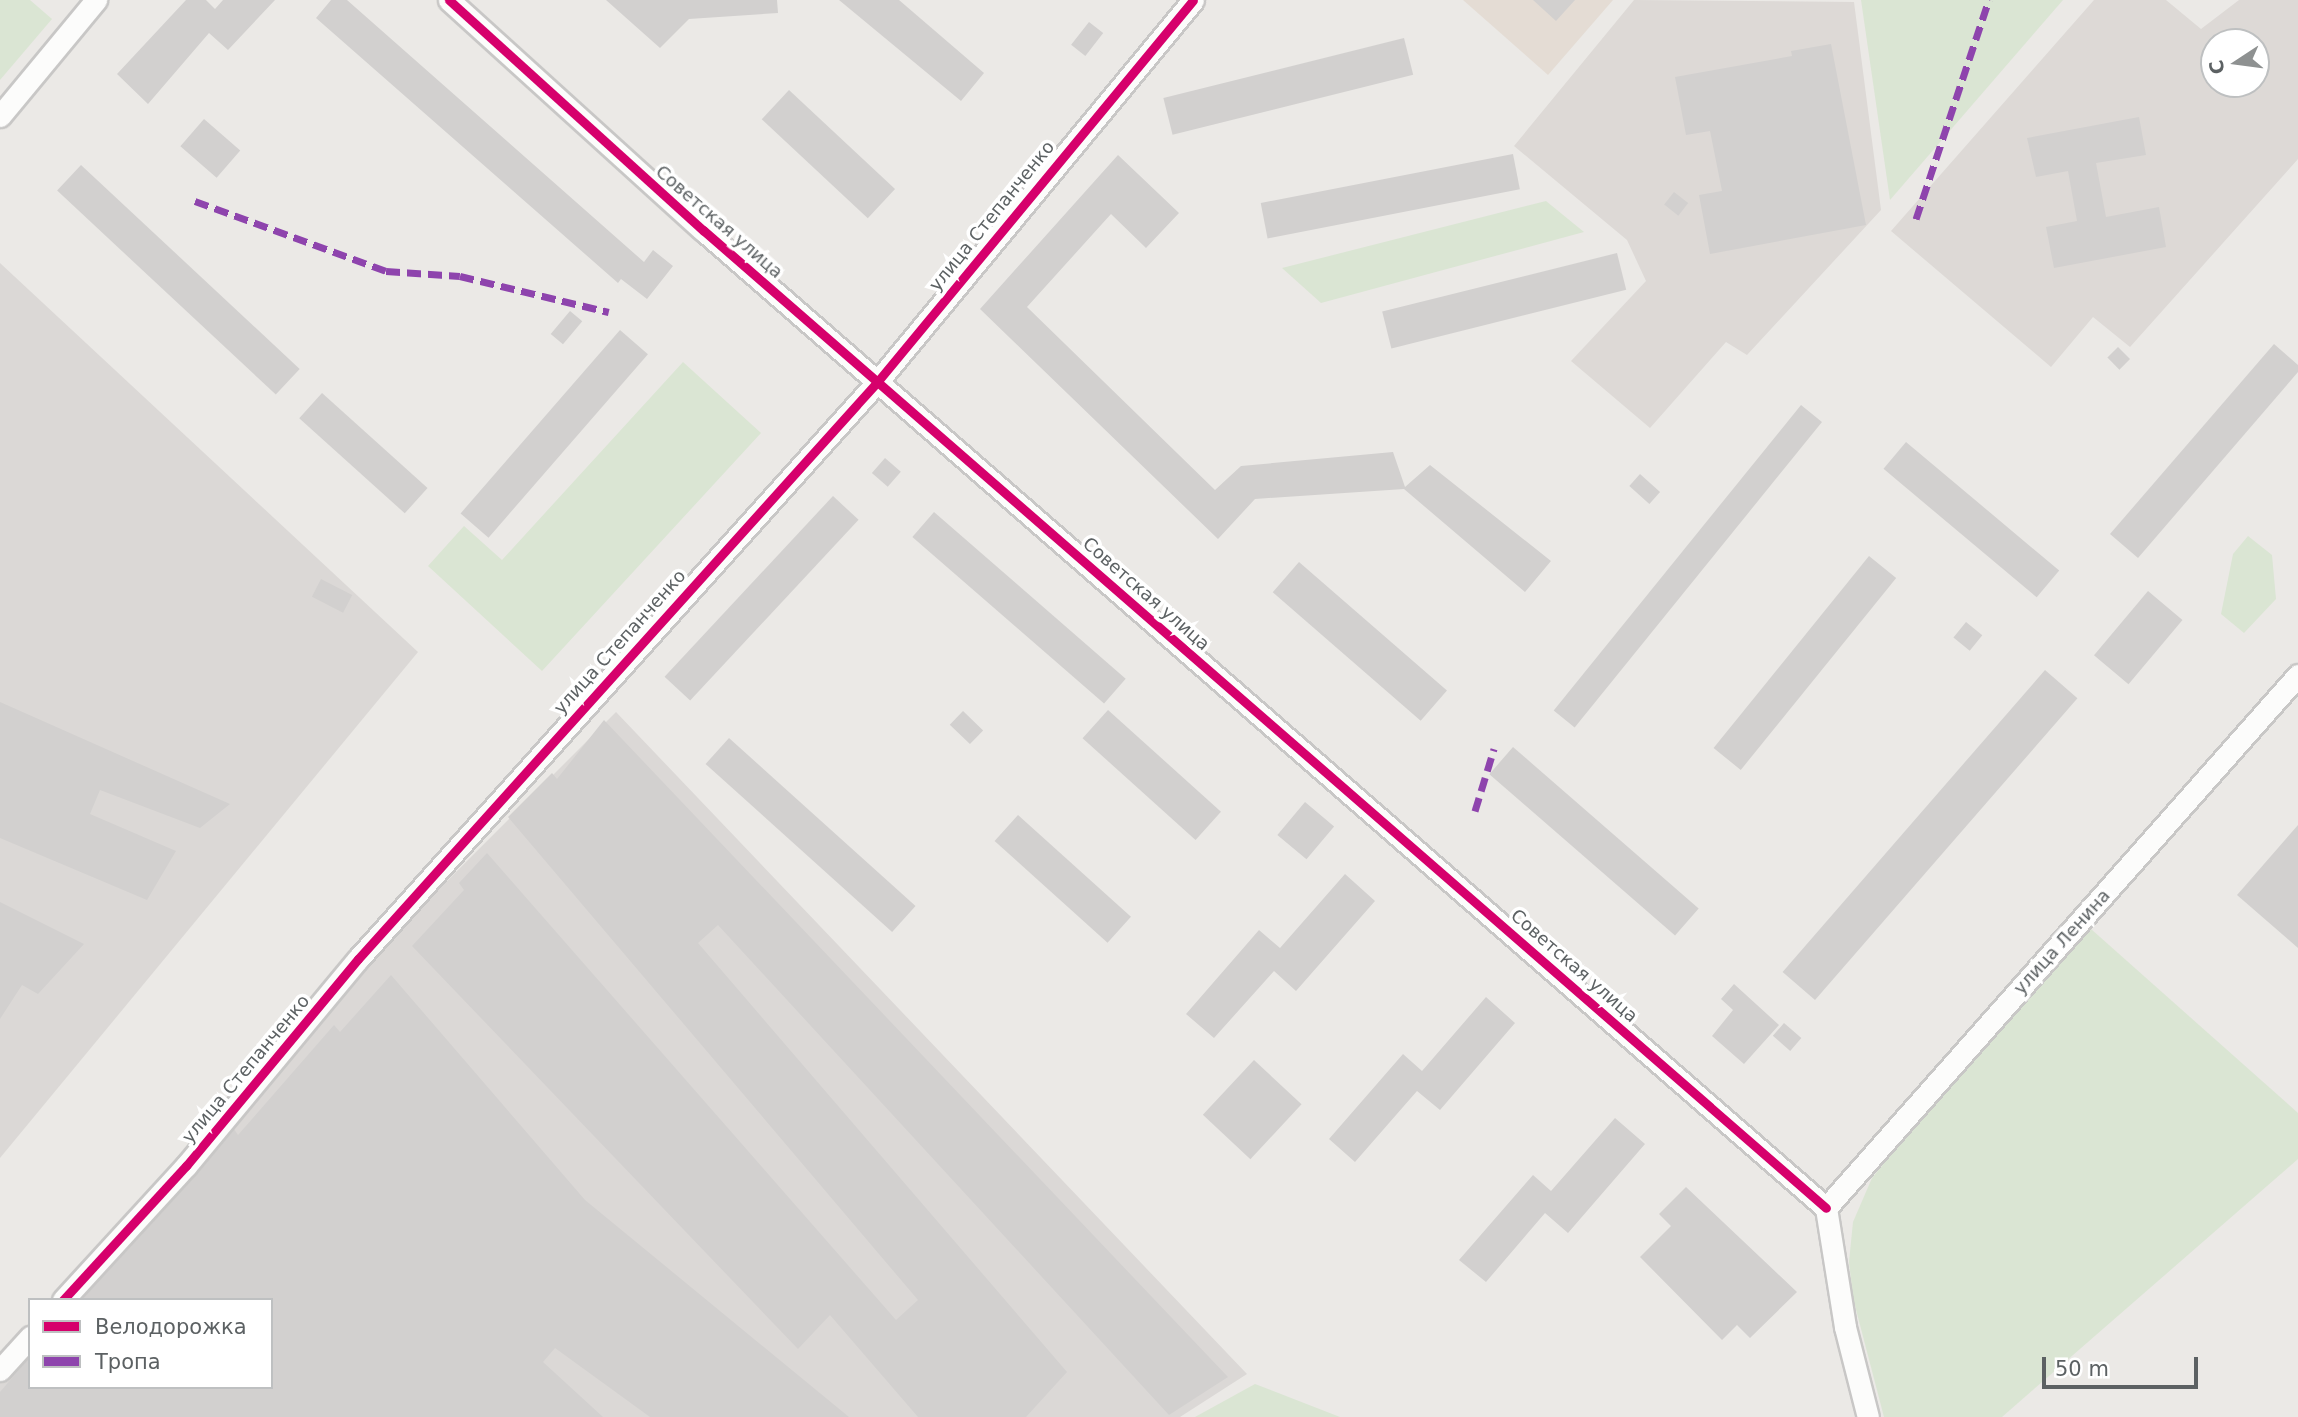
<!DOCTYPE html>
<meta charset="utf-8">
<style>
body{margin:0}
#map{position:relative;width:2298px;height:1417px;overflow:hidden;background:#ebe9e6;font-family:"DejaVu Sans",sans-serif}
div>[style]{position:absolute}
.commercial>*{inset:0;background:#e4dcd4}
.industrial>*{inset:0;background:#dbd8d6}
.education>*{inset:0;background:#ddd9d6}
.green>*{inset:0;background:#dae5d3}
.building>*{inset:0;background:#d2d0cf;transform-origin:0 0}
.roads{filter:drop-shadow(2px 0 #c8c7c6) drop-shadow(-2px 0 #c8c7c6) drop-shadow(0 2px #c8c7c6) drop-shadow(0 -2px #c8c7c6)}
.minor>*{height:21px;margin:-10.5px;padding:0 10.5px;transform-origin:10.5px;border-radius:10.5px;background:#fcfcfb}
.quiet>*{height:7px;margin-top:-3.5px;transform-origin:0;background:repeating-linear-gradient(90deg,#8e44ad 0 14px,transparent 0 21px)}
.cycleway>*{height:9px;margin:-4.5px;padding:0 4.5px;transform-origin:4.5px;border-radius:4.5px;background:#d6006c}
span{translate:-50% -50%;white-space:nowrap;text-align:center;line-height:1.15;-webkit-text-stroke:7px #fff;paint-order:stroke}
.street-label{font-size:18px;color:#5c6163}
.legend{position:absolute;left:28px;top:1298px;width:245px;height:91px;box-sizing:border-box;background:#fff;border:2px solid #bec0c1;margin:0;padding:9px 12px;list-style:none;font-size:21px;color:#5c6163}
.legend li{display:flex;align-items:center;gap:14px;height:35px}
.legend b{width:35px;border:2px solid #bec0c1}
.north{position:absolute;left:2200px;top:28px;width:70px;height:70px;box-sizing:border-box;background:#fff;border:2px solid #bec0c1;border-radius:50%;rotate:257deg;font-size:19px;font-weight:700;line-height:28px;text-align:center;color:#5c6163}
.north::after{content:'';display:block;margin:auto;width:24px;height:32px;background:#8e9191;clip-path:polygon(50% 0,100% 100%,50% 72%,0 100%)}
.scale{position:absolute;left:2042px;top:1357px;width:156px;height:32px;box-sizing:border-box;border:4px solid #5c6163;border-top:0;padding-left:9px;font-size:21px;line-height:24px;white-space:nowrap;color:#5c6163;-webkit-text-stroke:5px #fff;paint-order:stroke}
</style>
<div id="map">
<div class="commercial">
<i style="clip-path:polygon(1463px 0,1613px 0,1548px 75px)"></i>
</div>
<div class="industrial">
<i style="clip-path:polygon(0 263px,418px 652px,0 1158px)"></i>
<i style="clip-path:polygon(616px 712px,1247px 1374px,1180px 1417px,0 1417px,0 1379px,30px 1345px,30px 1387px,271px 1387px,271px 1300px,69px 1300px,352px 976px)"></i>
</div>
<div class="education">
<i style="clip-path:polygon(1634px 0,1854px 2px,1881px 210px,1747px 355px,1726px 342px,1650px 428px,1571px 361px,1646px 281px,1627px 240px,1514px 146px)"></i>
<i style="clip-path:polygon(evenodd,2094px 0,2166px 0,2201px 29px,2239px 0,2298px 0,2298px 159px,2130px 347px,2093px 317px,2051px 367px,1891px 231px,2094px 0,2214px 42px,2256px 42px,2256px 84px,2214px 84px,2214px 42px)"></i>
</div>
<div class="green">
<i style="clip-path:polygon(0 0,30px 0,52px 19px,0 80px)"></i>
<i style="clip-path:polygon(1861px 0,2063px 0,1890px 200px)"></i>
<i style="clip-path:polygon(1546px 201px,1584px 232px,1321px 303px,1282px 268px)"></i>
<i style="clip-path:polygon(683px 362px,761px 433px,542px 671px,428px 566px,464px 526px,502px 560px)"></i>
<i style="clip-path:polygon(2248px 536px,2272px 555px,2276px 599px,2244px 633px,2221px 614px,2233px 554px)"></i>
<i style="clip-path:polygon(2082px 921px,2298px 1113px,2298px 1159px,2002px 1417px,1884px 1417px,1853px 1298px,1849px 1262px,1853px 1222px,1872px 1178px)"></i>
<i style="clip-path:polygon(1255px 1384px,1340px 1417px,1195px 1417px)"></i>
</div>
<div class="building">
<i style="clip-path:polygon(186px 0,206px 0,215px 9px,223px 0,275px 0,228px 50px,209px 33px,148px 104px,117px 74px)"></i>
<i style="clip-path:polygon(331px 0,347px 0,644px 262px,653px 250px,673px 266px,647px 299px,621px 279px,618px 283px,316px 18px)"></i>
<i style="clip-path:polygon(606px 0,777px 0,778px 13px,689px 19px,660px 48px)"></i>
<i style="clip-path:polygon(839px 0,899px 0,984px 73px,961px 101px)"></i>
<i style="clip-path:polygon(1533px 0,1575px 0,1556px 21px)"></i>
<i style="left:1089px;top:22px;width:18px;height:29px;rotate:38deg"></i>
<i style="left:1404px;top:38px;width:38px;height:248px;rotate:76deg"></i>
<i style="clip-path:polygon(1831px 44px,1866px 225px,1710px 254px,1699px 195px,1722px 191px,1710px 131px,1686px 135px,1675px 77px,1792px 56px,1791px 51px)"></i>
<i style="left:789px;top:90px;width:145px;height:40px;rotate:43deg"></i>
<i style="clip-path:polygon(2139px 117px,2146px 155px,2096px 163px,2106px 217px,2159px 207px,2166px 247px,2054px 268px,2046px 227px,2077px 221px,2068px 171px,2036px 177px,2027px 138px)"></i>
<i style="left:204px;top:119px;width:48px;height:36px;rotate:41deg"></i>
<i style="left:1513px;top:154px;width:36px;height:257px;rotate:79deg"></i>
<i style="clip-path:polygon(1118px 155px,1179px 213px,1146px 248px,1111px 214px,1027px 307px,1215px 490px,1241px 466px,1393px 452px,1405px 487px,1430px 465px,1551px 561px,1525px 592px,1404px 489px,1255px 499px,1218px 539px,980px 309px)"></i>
<i style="left:81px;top:165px;width:299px;height:35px;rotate:43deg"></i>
<i style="left:1674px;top:192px;width:18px;height:16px;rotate:38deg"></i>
<i style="left:1617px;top:253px;width:38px;height:242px;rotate:76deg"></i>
<i style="left:570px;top:311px;width:16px;height:30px;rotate:40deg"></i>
<i style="left:620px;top:330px;width:37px;height:243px;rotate:41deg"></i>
<i style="clip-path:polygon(2274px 344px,2298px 365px,2298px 372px,2138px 558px,2110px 534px)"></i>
<i style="left:2118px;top:347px;width:17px;height:15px;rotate:45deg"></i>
<i style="left:322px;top:393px;width:142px;height:34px;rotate:42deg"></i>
<i style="left:1801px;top:405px;width:27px;height:393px;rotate:39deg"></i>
<i style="left:1906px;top:442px;width:200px;height:35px;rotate:40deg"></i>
<i style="left:885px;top:458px;width:21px;height:20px;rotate:41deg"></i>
<i style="left:1640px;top:474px;width:27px;height:16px;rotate:42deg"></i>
<i style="left:833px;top:496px;width:35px;height:247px;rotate:43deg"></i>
<i style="left:934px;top:512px;width:254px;height:33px;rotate:41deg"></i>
<i style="left:1869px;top:556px;width:35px;height:247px;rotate:39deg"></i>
<i style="left:1299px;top:562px;width:196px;height:40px;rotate:41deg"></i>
<i style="left:321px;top:579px;width:35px;height:20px;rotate:27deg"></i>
<i style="left:2148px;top:591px;width:45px;height:84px;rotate:40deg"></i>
<i style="left:1966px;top:622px;width:21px;height:20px;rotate:39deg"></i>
<i style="left:2045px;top:670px;width:43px;height:400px;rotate:41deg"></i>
<i style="clip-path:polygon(0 702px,230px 804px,200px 828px,100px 790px,90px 814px,176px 851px,147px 900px,0 838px)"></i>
<i style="left:1108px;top:710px;width:152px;height:38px;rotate:42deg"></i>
<i style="left:963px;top:711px;width:28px;height:19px;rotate:44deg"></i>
<i style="clip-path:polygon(604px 720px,1228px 1377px,1169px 1415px,718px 925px,698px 943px,1067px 1372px,1026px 1417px,918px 1417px,830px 1315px,798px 1349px,412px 946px,464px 890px,459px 883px,487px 853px,896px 1320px,918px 1300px,508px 817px,552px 773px,557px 779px)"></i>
<i style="left:729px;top:738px;width:251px;height:35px;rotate:42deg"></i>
<i style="left:1513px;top:747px;width:246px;height:36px;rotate:41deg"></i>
<i style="left:1305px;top:802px;width:38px;height:43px;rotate:40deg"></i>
<i style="left:1018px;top:815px;width:152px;height:35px;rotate:42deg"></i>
<i style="clip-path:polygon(2298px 825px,2298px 948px,2237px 895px)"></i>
<i style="clip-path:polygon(1345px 874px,1375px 901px,1296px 991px,1274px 971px,1214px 1038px,1186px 1014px,1259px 930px,1280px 948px)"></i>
<i style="clip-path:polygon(0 902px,84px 944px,38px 994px,22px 985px,0 1019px)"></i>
<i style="clip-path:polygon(391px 975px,585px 1200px,849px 1417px,650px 1417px,555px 1348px,543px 1362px,603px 1417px,0 1417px,0 1392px,30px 1357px,30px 1387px,271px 1387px,271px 1300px,81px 1300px,234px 1129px,238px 1135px,334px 1025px,340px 1032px)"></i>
<i style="clip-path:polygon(1734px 984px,1779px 1025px,1744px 1064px,1712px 1036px,1733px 1010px,1721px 999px)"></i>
<i style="clip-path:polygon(1486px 997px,1515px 1023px,1440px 1110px,1417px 1091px,1355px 1162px,1329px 1139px,1403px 1054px,1422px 1071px)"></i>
<i style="left:1784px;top:1023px;width:23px;height:17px;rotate:41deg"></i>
<i style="left:1254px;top:1060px;width:65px;height:75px;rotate:43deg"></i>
<i style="clip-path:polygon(1615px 1118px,1645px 1144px,1568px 1233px,1545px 1213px,1486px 1282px,1459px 1260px,1533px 1175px,1551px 1191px)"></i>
<i style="clip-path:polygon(1686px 1187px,1797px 1292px,1750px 1338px,1737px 1325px,1722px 1340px,1640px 1257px,1671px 1226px,1659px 1214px)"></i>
</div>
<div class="roads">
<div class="minor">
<i style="left:449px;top:0;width:343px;rotate:42.2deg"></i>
<i style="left:703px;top:230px;width:1489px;rotate:41.05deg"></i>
<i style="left:0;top:116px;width:151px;rotate:-50.4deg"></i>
<i style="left:1826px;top:1208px;width:712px;rotate:-48.47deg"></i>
<i style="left:1826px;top:1208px;width:121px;rotate:80.9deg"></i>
<i style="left:1845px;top:1327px;width:93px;rotate:75.7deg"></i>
<i style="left:63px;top:1300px;width:182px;rotate:-47.5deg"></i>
<i style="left:186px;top:1166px;width:269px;rotate:-50.3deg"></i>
<i style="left:358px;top:959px;width:777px;rotate:-48.02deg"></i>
<i style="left:878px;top:381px;width:494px;rotate:-50.4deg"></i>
<i style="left:0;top:1370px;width:45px;rotate:-47.7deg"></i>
</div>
</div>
<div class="quiet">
<i style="left:195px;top:201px;width:203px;rotate:20.1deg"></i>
<i style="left:386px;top:271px;width:74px;rotate:3.9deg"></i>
<i style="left:460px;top:276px;width:153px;rotate:13.6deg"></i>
<i style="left:1916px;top:219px;width:231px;rotate:-71.6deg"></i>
<i style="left:1475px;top:811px;width:65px;rotate:-73deg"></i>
</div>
<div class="cycleway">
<i style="left:449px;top:0;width:343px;rotate:42.2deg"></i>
<i style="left:703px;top:230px;width:1489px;rotate:41.05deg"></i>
<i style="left:63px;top:1300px;width:182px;rotate:-47.5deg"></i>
<i style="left:186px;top:1166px;width:269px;rotate:-50.3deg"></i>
<i style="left:358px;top:959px;width:777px;rotate:-48.02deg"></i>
<i style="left:878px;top:381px;width:494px;rotate:-50.4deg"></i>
</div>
<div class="street-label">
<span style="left:992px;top:216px;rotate:-51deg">улица Степанченко</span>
<span style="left:719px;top:222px;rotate:41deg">Советская улица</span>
<span style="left:1146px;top:594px;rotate:41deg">Советская улица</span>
<span style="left:620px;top:642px;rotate:-48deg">улица Степанченко</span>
<span style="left:2062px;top:942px;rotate:-48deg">улица Ленина</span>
<span style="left:1574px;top:966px;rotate:41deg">Советская улица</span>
<span style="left:246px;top:1069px;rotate:-50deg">улица Степанченко</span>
</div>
<ul class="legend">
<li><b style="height:9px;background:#d6006c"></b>Велодорожка</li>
<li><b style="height:9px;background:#8e44ad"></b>Тропа</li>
</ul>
<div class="north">С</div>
<div class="scale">50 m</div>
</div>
